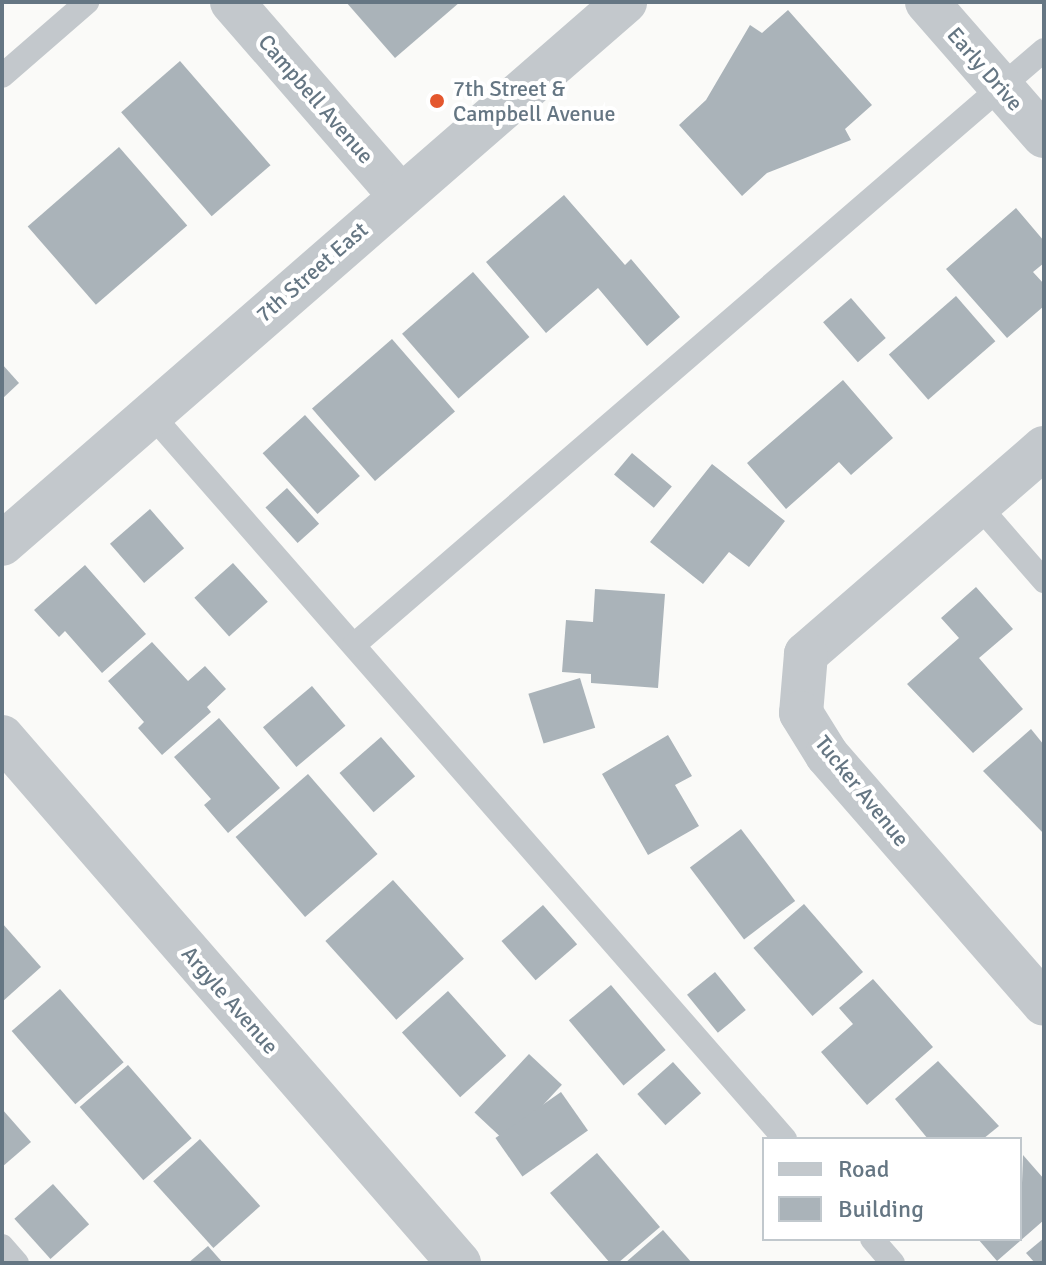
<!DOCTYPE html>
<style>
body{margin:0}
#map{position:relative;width:1046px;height:1265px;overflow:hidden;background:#fafaf8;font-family:Signika,sans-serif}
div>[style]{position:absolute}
.building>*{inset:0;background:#aab3b9;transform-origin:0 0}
.service>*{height:24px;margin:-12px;padding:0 12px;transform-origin:12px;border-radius:12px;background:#c3c8cc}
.minor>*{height:44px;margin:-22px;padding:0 22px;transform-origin:22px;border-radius:22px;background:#c3c8cc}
.dots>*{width:22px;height:22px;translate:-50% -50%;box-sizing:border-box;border:4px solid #fff;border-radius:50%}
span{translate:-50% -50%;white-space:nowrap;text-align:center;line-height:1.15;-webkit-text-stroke:8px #fff;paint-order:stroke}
.street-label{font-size:22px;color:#657683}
.poi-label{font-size:22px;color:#657683}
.left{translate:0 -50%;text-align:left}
.frame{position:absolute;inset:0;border:4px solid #657683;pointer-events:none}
.legend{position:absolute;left:762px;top:1137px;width:260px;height:104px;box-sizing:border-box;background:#fff;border:2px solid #c1c8cd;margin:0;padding:10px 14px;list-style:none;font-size:24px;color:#657683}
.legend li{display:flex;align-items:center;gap:16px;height:40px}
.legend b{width:40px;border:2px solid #c1c8cd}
</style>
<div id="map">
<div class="building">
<i style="clip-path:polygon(346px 2px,460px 2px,395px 58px)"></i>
<i style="clip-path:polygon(788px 10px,872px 105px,845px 129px,851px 140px,767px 173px,742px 196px,679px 125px,706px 100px,750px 25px,762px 33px)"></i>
<i style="left:180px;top:61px;width:138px;height:78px;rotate:49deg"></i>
<i style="left:119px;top:147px;width:104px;height:121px;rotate:49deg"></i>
<i style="clip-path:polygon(564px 195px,625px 265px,631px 259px,680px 317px,647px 346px,598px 288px,546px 333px,486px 262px)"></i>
<i style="clip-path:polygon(1016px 208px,1044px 241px,1044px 263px,1033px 272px,1044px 284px,1044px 306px,1007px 338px,946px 269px)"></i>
<i style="left:473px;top:272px;width:86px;height:94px;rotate:49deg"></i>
<i style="left:956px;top:296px;width:60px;height:89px;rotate:49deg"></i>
<i style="left:851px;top:298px;width:53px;height:37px;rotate:49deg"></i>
<i style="left:392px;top:339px;width:96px;height:106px;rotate:49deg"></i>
<i style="clip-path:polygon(2px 364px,19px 383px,2px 399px)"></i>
<i style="clip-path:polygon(843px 380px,893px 438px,851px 475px,839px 462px,786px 509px,747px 463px)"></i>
<i style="left:305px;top:415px;width:82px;height:57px;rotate:48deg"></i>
<i style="left:632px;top:453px;width:52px;height:28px;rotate:40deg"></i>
<i style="clip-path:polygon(712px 464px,785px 521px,749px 567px,729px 552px,703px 584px,650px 542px)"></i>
<i style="left:287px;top:488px;width:48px;height:29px;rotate:48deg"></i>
<i style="left:150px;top:509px;width:52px;height:53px;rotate:49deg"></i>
<i style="left:233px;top:563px;width:52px;height:52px;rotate:48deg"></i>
<i style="clip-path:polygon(85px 565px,146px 634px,102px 673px,65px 631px,59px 637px,34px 610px)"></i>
<i style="clip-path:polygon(976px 587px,1013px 629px,979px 658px,1023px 709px,973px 753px,907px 684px,959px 638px,941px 618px)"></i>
<i style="clip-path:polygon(595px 589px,665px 594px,658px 688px,591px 683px,591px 674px,562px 672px,566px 620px,593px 622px)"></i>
<i style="clip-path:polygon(152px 642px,188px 681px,205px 666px,226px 689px,207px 707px,211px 712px,162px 755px,138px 728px,144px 722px,108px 681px)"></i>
<i style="left:580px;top:678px;width:52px;height:54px;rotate:73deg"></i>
<i style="left:312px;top:686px;width:52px;height:64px;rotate:50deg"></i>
<i style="clip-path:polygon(219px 718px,280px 788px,228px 833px,204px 805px,211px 799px,174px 757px)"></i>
<i style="clip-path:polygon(1031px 729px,1044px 745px,1044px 834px,983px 771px)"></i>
<i style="clip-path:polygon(668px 735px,692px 776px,675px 785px,699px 826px,648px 855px,602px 774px)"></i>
<i style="left:381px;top:737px;width:52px;height:55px;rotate:49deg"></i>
<i style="left:308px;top:774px;width:106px;height:96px;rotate:49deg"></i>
<i style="left:741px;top:829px;width:90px;height:64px;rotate:53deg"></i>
<i style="left:393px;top:880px;width:106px;height:91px;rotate:48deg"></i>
<i style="left:804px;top:904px;width:90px;height:67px;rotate:49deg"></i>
<i style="left:543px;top:905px;width:52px;height:55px;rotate:49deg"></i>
<i style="clip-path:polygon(2px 923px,41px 967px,2px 1002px)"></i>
<i style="left:715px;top:972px;width:49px;height:36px;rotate:51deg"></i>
<i style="clip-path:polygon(873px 979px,933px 1047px,867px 1105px,821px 1052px,853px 1024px,839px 1008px)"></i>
<i style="left:611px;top:985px;width:85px;height:55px;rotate:50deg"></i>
<i style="left:60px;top:989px;width:97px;height:64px;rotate:49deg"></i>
<i style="left:448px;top:991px;width:87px;height:62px;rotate:48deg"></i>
<i style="left:529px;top:1054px;width:45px;height:80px;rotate:43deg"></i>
<i style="clip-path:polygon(938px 1061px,999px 1126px,983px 1139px,928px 1139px,895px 1099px)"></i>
<i style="left:673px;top:1062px;width:42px;height:48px;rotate:48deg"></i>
<i style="left:128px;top:1065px;width:97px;height:64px;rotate:49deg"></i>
<i style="left:561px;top:1092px;width:47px;height:80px;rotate:55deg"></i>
<i style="clip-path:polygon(2px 1109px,31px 1142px,2px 1167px)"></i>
<i style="left:200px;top:1139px;width:90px;height:63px;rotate:48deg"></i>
<i style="clip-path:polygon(597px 1153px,660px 1227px,618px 1263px,610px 1263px,550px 1193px)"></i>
<i style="clip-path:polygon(1023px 1155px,1044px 1179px,1044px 1220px,997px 1261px,978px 1239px,1020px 1239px)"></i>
<i style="left:53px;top:1184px;width:54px;height:52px;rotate:48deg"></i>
<i style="clip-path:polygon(663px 1230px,692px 1263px,625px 1263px)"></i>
<i style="clip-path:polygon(1044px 1238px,1044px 1263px,1035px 1263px,1026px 1253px)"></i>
<i style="clip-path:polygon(208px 1246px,223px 1263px,188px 1263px)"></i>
</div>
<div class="service">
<i style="left:2px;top:76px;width:113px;rotate:-41deg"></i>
<i style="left:150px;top:413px;width:965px;rotate:48.83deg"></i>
<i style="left:978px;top:505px;width:101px;rotate:49deg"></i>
<i style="left:354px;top:645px;width:911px;rotate:-40.77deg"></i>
<i style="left:872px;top:1239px;width:32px;rotate:49deg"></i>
<i style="left:2px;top:1246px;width:23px;rotate:49deg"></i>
</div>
<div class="minor">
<i style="left:232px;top:2px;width:256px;rotate:49deg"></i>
<i style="left:927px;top:2px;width:178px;rotate:48.9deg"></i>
<i style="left:1044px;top:448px;width:315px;rotate:139.1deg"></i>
<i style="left:806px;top:654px;width:59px;rotate:94.8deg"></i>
<i style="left:801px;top:713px;width:49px;rotate:58.2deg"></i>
<i style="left:827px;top:755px;width:330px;rotate:48.9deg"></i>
<i style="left:2px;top:544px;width:826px;rotate:-41.02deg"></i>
<i style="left:2px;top:737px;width:697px;rotate:49.02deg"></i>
</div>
<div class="dots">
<i style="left:437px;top:101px;background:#e4572e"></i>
</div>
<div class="street-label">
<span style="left:985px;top:69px;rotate:49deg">Early Drive</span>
<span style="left:316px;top:99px;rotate:49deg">Campbell Avenue</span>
<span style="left:312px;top:272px;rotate:-41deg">7th Street East</span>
<span style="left:862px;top:791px;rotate:51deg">Tucker Avenue</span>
<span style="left:230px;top:1000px;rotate:49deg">Argyle Avenue</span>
</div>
<div class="poi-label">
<span class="left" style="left:453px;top:101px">7th Street &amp;<br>Campbell Avenue</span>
</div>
<div class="frame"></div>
<ul class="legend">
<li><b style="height:10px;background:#c3c8cc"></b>Road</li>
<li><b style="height:22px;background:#aab3b9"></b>Building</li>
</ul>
</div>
